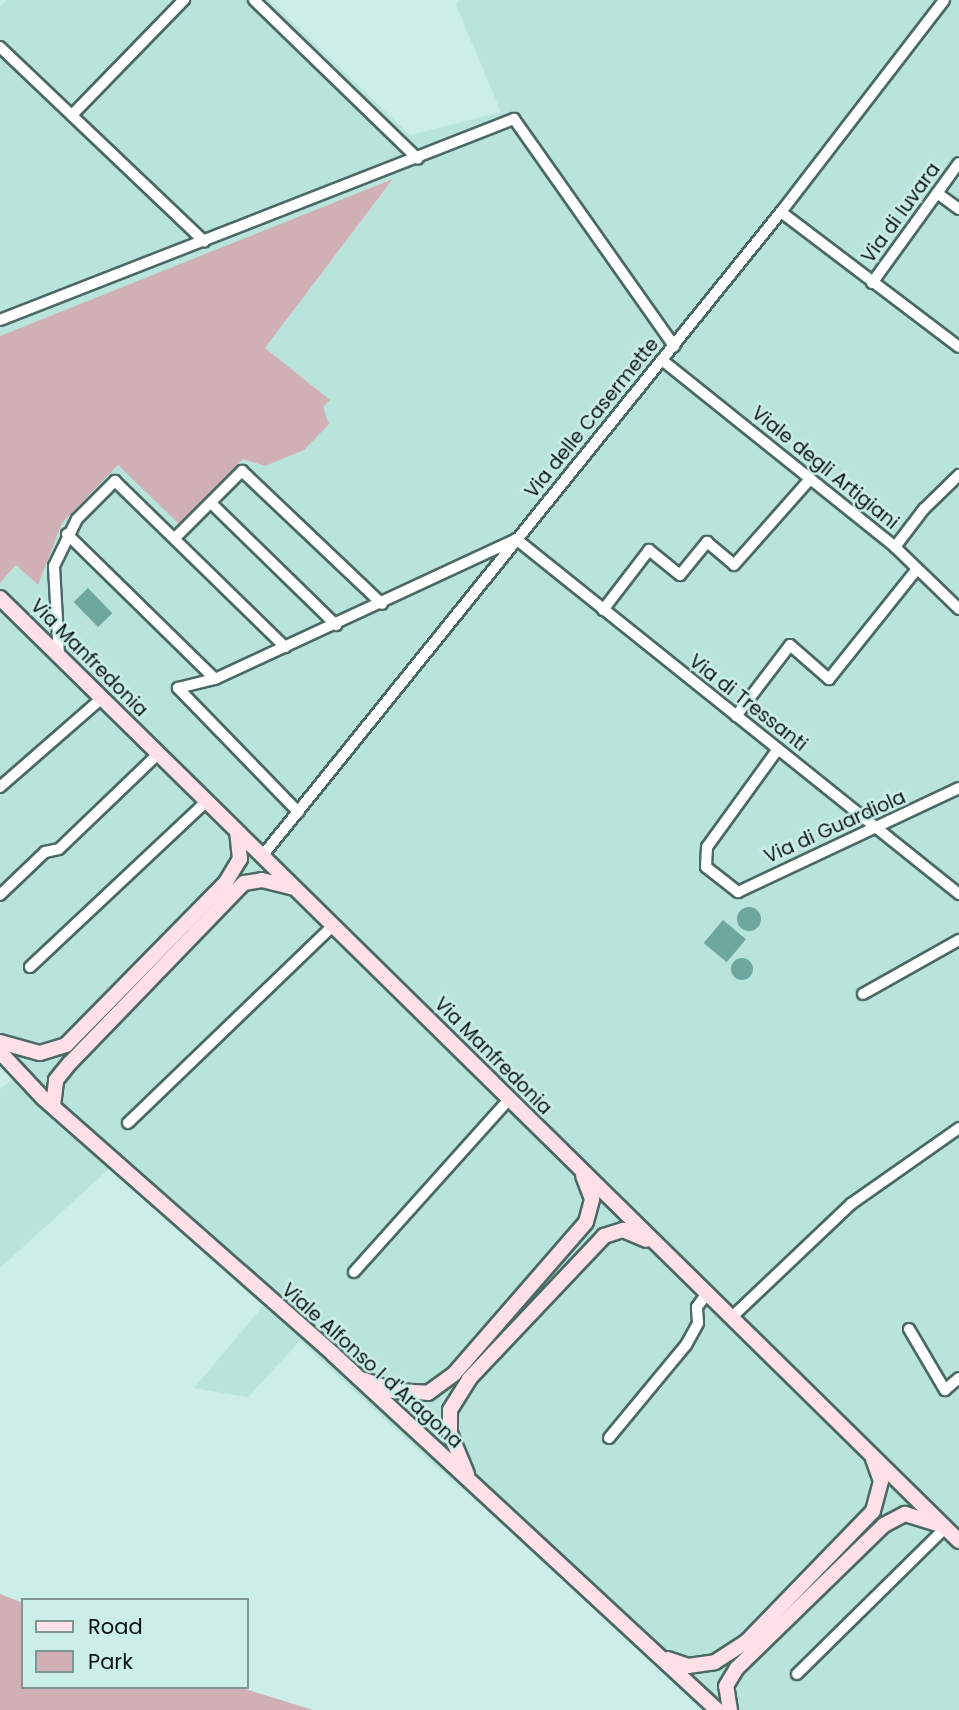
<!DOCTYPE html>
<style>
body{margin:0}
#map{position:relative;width:959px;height:1710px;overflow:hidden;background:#cceee8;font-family:Poppins,sans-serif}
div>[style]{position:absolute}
.built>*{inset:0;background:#b8e4dc}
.green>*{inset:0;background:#d0b0b4}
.water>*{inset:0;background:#6ea79e;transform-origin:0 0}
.round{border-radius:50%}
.roads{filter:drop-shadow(2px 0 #4b6964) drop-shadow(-2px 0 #4b6964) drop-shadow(0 2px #4b6964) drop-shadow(0 -2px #4b6964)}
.minor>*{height:10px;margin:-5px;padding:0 5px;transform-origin:5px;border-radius:5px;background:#fff}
.secondary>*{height:14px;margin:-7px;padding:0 7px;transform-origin:7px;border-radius:7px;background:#ffe0e6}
span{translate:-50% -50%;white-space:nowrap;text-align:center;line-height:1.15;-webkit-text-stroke:5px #cceee8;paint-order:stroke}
.street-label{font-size:19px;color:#081412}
.legend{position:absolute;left:21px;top:1598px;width:228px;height:91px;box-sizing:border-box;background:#cceee8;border:2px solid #7e9792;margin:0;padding:9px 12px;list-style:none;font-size:21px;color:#081412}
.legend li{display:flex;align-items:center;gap:14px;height:35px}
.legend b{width:35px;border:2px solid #7e9792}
</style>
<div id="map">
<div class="built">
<i style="clip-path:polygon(7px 0,269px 0,410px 135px,501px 112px,456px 5px,460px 0,959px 0,959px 1710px,708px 1710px,597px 1605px,432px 1463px,300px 1341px,248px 1397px,194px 1388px,263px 1306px,109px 1169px,0 1268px,0 1089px,13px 1079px,6px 1039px,0 1033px,0 583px,16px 565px,38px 584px,62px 523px,118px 465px,179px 524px,243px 459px,265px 466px,329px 400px,265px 348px,392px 181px,0 336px,0 6px)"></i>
</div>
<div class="green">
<i style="clip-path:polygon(393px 179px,265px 348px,330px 400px,323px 407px,329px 424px,304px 450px,265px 466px,243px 459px,179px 524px,118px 465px,62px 523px,38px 585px,16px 565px,0 583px,0 336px)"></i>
<i style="clip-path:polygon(0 1594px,23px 1603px,23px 1687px,239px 1687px,313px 1710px,0 1710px)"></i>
</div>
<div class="water">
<i style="left:88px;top:588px;width:35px;height:20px;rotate:46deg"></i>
<i class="round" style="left:737px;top:907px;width:24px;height:24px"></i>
<i style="left:723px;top:920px;width:30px;height:30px;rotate:40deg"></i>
<i class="round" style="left:731px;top:958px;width:22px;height:22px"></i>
</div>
<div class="roads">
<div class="minor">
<i style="left:254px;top:0;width:228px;rotate:44.1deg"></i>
<i style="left:0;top:47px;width:282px;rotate:43.6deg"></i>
<i style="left:72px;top:115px;width:161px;rotate:-45.8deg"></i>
<i style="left:937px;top:193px;width:27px;rotate:36deg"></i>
<i style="left:781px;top:212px;width:223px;rotate:37.2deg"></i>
<i style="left:872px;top:283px;width:148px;rotate:-54.1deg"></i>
<i style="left:0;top:320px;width:552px;rotate:-21.36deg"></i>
<i style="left:514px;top:119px;width:278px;rotate:54.8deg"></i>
<i style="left:662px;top:360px;width:299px;rotate:38.7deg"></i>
<i style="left:895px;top:547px;width:89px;rotate:44.1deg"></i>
<i style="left:211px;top:503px;width:175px;rotate:44.3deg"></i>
<i style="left:67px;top:534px;width:207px;rotate:44.4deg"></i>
<i style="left:175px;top:538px;width:95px;rotate:-45deg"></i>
<i style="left:242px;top:471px;width:193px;rotate:43.5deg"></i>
<i style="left:895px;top:547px;width:48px;rotate:-52.7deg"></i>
<i style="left:924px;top:509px;width:49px;rotate:-44.2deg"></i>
<i style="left:603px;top:610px;width:76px;rotate:-52.5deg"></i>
<i style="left:649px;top:550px;width:40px;rotate:39deg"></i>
<i style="left:680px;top:575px;width:43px;rotate:-50.7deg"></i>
<i style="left:707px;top:542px;width:35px;rotate:40deg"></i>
<i style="left:734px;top:565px;width:115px;rotate:-48.5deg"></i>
<i style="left:59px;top:656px;width:90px;rotate:-93.2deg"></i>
<i style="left:54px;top:566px;width:52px;rotate:-63.9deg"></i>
<i style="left:77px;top:519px;width:54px;rotate:-45deg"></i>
<i style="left:115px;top:481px;width:238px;rotate:44.3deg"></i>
<i style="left:178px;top:688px;width:38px;rotate:-14deg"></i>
<i style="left:215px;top:679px;width:332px;rotate:-24.9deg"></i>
<i style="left:516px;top:539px;width:568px;rotate:38.71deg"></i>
<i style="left:178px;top:688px;width:173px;rotate:45.9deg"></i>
<i style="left:736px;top:716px;width:89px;rotate:-52.7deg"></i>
<i style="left:790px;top:645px;width:52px;rotate:41.1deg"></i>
<i style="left:829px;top:679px;width:141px;rotate:-51.3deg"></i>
<i style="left:778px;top:749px;width:121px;rotate:125.9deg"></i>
<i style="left:707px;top:847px;width:20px;rotate:93deg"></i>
<i style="left:706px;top:867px;width:41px;rotate:38deg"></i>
<i style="left:738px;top:892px;width:244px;rotate:-25.2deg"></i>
<i style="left:0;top:787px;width:135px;rotate:-41.1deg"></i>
<i style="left:263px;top:855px;width:826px;rotate:-51.15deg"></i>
<i style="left:781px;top:212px;width:267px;rotate:-52.4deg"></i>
<i style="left:0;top:895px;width:62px;rotate:-43.7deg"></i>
<i style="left:45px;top:852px;width:14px;rotate:-12deg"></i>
<i style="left:59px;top:849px;width:137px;rotate:-43.8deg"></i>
<i style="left:30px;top:967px;width:241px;rotate:-43.2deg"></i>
<i style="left:863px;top:994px;width:110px;rotate:-29.4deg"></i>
<i style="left:128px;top:1123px;width:286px;rotate:-43.9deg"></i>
<i style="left:354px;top:1272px;width:232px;rotate:-48.1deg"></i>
<i style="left:732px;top:1317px;width:164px;rotate:-43.5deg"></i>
<i style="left:851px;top:1204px;width:132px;rotate:-35.1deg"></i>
<i style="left:909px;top:1329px;width:71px;rotate:59.5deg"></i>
<i style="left:945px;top:1390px;width:18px;rotate:-41deg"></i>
<i style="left:609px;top:1438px;width:121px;rotate:-50.4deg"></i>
<i style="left:686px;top:1345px;width:25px;rotate:-61deg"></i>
<i style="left:698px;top:1323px;width:16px;rotate:-94deg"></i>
<i style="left:697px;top:1307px;width:17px;rotate:-54deg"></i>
<i style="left:797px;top:1674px;width:208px;rotate:-44.6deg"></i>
</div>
<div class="secondary">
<i style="left:0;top:598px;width:1345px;rotate:44.52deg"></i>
<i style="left:0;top:1042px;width:41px;rotate:15.4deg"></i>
<i style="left:40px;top:1053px;width:27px;rotate:-17deg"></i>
<i style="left:66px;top:1045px;width:228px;rotate:-45.5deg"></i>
<i style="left:226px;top:882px;width:27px;rotate:-59deg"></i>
<i style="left:240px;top:859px;width:27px;rotate:-96deg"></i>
<i style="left:0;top:1052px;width:63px;rotate:46.9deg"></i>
<i style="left:43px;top:1098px;width:387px;rotate:41.4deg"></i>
<i style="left:333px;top:1354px;width:524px;rotate:42.83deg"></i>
<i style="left:53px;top:1106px;width:26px;rotate:-83deg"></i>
<i style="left:56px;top:1080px;width:22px;rotate:-51deg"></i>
<i style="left:70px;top:1063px;width:250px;rotate:-46deg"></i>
<i style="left:244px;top:883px;width:18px;rotate:-9deg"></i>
<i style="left:262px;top:880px;width:30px;rotate:14deg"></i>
<i style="left:365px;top:1380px;width:31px;rotate:21deg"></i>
<i style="left:394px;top:1391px;width:34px;rotate:3deg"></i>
<i style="left:428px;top:1393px;width:32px;rotate:-36deg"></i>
<i style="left:454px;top:1374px;width:201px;rotate:-49deg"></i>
<i style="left:586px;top:1222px;width:24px;rotate:-75deg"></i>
<i style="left:592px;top:1199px;width:25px;rotate:-111deg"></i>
<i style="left:467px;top:1474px;width:44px;rotate:-112.5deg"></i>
<i style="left:450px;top:1433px;width:23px;rotate:-90deg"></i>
<i style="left:450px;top:1410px;width:36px;rotate:-58deg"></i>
<i style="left:469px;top:1379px;width:197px;rotate:-46.6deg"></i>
<i style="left:604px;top:1236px;width:20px;rotate:-18deg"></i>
<i style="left:623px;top:1230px;width:25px;rotate:23deg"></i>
<i style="left:668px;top:1659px;width:21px;rotate:19deg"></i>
<i style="left:688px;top:1666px;width:27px;rotate:-8deg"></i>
<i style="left:715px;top:1662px;width:38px;rotate:-33deg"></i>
<i style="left:747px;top:1641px;width:181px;rotate:-45.9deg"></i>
<i style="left:873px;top:1511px;width:31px;rotate:-75deg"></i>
<i style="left:881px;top:1481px;width:23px;rotate:-110deg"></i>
<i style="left:730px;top:1710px;width:24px;rotate:-99deg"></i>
<i style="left:726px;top:1686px;width:21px;rotate:-59deg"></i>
<i style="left:737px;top:1668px;width:205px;rotate:-44.2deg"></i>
<i style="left:884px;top:1525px;width:24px;rotate:-28deg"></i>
<i style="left:905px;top:1514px;width:34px;rotate:17deg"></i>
</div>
</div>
<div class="street-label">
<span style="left:901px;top:213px;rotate:-54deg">Via di Iuvara</span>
<span style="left:592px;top:418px;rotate:-51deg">Via delle Casermette</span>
<span style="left:825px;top:468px;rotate:39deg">Viale degli Artigiani</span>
<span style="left:89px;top:658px;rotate:45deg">Via Manfredonia</span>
<span style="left:748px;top:703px;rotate:38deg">Via di Tressanti</span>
<span style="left:835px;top:827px;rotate:-24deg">Via di Guardiola</span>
<span style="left:493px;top:1056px;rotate:45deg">Via Manfredonia</span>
<span style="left:372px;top:1366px;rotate:42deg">Viale Alfonso I d'Aragona</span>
</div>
<ul class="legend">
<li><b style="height:9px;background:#ffe0e6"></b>Road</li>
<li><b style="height:19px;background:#d0b0b4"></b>Park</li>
</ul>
</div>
